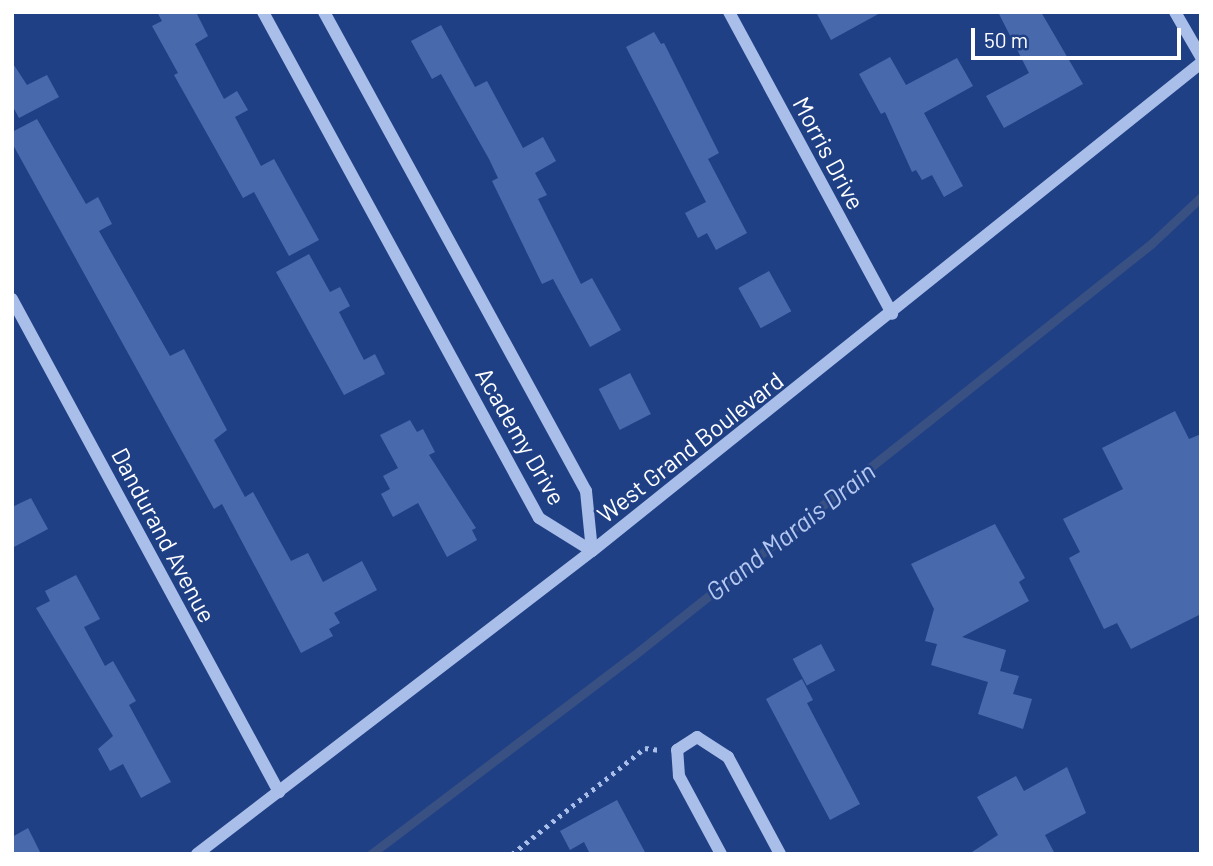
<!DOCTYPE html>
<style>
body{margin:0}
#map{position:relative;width:1213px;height:866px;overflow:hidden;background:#204085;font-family:Barlow,sans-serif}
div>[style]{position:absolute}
.stream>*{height:9px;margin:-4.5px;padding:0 4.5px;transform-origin:4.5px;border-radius:4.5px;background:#395083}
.building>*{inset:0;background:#4969ad;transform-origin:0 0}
.path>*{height:4.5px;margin-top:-2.25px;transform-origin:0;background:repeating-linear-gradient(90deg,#a9bee9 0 3.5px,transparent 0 8.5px)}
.minor>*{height:12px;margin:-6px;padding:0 6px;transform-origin:6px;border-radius:6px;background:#a9bee9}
span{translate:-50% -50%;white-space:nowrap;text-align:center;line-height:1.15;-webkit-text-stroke:5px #204085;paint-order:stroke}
.street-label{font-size:24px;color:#fff}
.water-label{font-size:26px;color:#b5c8f1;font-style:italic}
.frame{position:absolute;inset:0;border:14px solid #fff;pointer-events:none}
.scale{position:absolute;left:971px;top:28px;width:210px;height:32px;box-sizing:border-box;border:4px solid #fff;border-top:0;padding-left:9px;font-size:21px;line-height:24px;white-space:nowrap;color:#fff;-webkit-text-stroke:5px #204085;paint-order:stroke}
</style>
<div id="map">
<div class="stream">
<i style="left:371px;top:854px;width:328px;rotate:-37.1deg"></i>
<i style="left:633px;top:656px;width:662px;rotate:-38.5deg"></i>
<i style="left:1151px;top:244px;width:69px;rotate:-43.2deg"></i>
</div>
<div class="building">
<i style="clip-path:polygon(157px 12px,196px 12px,208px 36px,195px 44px,224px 99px,237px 91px,248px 110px,235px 117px,261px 166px,274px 159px,319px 240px,289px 256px,254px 192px,243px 198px,174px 75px,178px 73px,152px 26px,162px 21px)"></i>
<i style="clip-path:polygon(816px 12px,882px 12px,831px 40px)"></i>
<i style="clip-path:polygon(998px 12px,1041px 12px,1083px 84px,1004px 128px,986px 96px,1029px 73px)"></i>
<i style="clip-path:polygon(441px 25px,475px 87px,487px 81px,523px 148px,543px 137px,556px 161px,535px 173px,547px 195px,538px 199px,581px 284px,592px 278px,621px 330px,590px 347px,553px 279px,542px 284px,492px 181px,498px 178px,489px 159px,441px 74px,432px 79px,411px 41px)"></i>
<i style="clip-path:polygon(654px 32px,661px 44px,664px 43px,719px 153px,708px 159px,747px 233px,716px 250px,707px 233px,698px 238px,685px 213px,706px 202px,626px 47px)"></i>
<i style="clip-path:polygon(890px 57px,906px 85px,957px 58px,973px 86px,924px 113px,963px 186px,944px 197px,932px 175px,922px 180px,916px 170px,912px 172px,885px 112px,881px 114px,859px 74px)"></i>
<i style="clip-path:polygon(12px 62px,27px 85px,47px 75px,59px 97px,19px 118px,12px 105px)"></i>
<i style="clip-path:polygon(37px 119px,86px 204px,98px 197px,112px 224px,99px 231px,170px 356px,184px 349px,227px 430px,214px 440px,245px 497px,253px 492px,291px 561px,308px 553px,323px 582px,362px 561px,377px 590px,334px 613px,340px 623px,329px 629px,333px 636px,301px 653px,222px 504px,214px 509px,12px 143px,12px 132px)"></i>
<i style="clip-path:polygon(309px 254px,330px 292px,340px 287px,350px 306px,339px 312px,364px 360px,375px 354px,385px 374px,344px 395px,276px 272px)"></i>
<i style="left:769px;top:271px;width:46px;height:35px;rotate:61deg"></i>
<i style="left:630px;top:373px;width:46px;height:35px;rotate:63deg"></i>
<i style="clip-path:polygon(1175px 411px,1189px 439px,1201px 434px,1201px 614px,1131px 649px,1117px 623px,1104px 629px,1069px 558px,1080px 552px,1063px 519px,1123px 489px,1102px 448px)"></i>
<i style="clip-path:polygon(410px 420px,417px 432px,423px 429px,435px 452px,429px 455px,476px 528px,472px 530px,477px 540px,447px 557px,418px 503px,393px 517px,381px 494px,390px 489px,383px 476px,398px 468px,380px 435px)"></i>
<i style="clip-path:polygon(31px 498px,48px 529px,12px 548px,12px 507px)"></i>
<i style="clip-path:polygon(995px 524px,1025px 578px,1019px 582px,1029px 601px,962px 637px,1006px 650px,1000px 671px,1019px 676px,1013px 694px,1032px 699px,1023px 729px,978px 714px,988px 682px,931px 665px,937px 644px,925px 641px,934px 609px,911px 564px)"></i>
<i style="clip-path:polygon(76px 575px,100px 619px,84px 627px,105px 666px,113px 661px,136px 701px,129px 705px,171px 782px,141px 798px,123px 764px,110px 771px,98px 749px,113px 736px,36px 608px,50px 601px,45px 591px)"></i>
<i style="left:821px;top:644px;width:30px;height:32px;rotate:62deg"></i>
<i style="clip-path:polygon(802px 679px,813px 700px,807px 703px,860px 804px,830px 820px,766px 699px)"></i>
<i style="clip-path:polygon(1067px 767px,1086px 813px,1045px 835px,1055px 854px,969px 854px,998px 835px,977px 797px,1016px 776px,1024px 791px)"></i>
<i style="clip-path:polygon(617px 800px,646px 854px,590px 854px,584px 842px,570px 850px,560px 831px)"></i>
<i style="clip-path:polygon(28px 828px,41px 854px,12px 854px,12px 837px)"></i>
</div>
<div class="path">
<i style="left:512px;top:854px;width:170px;rotate:-38.6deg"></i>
<i style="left:645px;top:748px;width:15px;rotate:8deg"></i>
</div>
<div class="minor">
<i style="left:263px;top:12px;width:576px;rotate:61.39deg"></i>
<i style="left:539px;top:518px;width:62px;rotate:31.9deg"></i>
<i style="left:324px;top:12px;width:546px;rotate:61.32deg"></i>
<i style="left:586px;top:491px;width:60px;rotate:84.3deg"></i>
<i style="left:729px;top:12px;width:343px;rotate:61.6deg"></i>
<i style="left:1175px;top:12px;width:52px;rotate:60deg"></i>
<i style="left:12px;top:299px;width:561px;rotate:61.56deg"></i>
<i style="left:197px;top:854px;width:498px;rotate:-37.5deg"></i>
<i style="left:592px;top:551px;width:780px;rotate:-38.71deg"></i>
<i style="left:721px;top:854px;width:89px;rotate:-118.3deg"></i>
<i style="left:679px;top:776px;width:26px;rotate:-94deg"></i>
<i style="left:677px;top:750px;width:24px;rotate:-33deg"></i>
<i style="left:697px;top:737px;width:37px;rotate:33deg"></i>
<i style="left:728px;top:757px;width:110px;rotate:61.8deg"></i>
</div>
<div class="street-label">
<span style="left:829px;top:153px;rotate:62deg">Morris Drive</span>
<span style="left:521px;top:436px;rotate:60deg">Academy Drive</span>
<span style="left:690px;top:447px;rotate:-38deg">West Grand Boulevard</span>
<span style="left:164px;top:535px;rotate:62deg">Dandurand Avenue</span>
</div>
<div class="water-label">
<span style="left:790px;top:531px;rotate:-38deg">Grand Marais Drain</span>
</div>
<div class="frame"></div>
<div class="scale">50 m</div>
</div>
